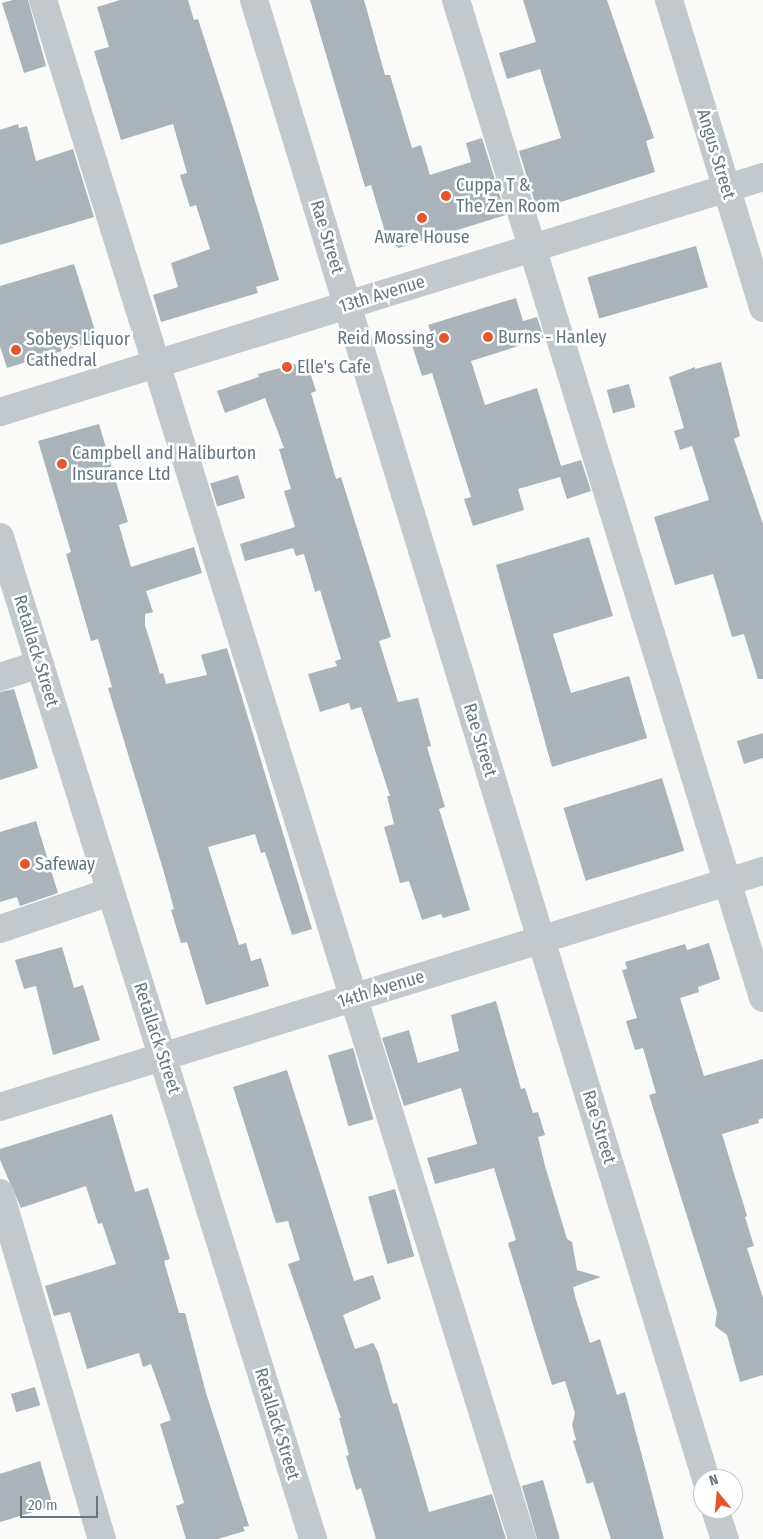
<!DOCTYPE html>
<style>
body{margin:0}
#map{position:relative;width:763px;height:1539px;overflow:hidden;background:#fafaf8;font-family:"Fira Sans Condensed",sans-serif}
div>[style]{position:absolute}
.building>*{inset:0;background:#aab3b9;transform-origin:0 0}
.minor>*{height:28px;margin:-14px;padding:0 14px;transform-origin:14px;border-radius:14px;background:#c3c8cc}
.dots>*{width:14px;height:14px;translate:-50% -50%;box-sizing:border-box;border:2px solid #fff;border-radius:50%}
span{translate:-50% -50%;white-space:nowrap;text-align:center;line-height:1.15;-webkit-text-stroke:5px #fff;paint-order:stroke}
.street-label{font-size:18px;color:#657683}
.poi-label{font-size:18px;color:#657683}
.left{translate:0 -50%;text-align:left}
.right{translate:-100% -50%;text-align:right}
.north{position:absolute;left:693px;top:1469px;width:50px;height:50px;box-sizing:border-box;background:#fff;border:1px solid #c1c8cd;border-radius:50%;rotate:343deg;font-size:14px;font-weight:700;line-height:20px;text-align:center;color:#657683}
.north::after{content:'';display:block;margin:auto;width:18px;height:22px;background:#e4572e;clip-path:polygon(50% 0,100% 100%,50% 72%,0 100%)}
.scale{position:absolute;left:20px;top:1496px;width:78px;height:22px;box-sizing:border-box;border:2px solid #657683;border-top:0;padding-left:6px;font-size:15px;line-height:18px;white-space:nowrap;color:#657683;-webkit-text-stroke:4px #fff;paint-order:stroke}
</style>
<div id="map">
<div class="building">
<i style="clip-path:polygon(13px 0,28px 0,46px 66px,24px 73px,2px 3px)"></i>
<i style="clip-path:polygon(120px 0,188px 0,194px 20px,198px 19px,230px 118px,279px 280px,256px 287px,258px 293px,161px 322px,153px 295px,178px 287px,171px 263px,210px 249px,196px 205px,190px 207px,180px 175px,187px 173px,173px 124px,121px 140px,94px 51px,109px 47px,97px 7px)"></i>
<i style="clip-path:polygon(310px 0,364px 0,385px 75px,390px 75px,412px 148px,421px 145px,430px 175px,471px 162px,466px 143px,482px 138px,506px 215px,399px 248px,388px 242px,371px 185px,365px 187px)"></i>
<i style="clip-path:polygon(523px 0,607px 0,654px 138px,646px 141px,655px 172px,539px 209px,536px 206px,519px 151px,561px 138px,540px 69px,507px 79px,499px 53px,536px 42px)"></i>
<i style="clip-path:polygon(18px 124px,19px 128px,27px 126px,36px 161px,73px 149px,94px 217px,0 245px,0 130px)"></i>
<i style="left:696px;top:246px;width:43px;height:113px;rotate:74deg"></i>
<i style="clip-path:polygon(74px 264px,98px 340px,7px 368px,0 346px,0 286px)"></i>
<i style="clip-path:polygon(516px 298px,523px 321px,537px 317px,544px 338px,471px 361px,485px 405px,537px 388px,561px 466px,581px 460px,591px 491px,567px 499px,560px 477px,518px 489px,524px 510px,473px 526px,464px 499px,471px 497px,432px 373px,422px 376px,411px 342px,432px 336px,428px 325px)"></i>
<i style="clip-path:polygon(721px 362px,740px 436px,734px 439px,763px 524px,763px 679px,758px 679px,744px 634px,732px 637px,713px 574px,675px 585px,654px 517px,709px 500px,692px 446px,680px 450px,674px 431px,684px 428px,669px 377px,695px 367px,695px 369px)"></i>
<i style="clip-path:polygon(307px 363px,316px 391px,311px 393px,336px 479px,341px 477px,391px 637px,379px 641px,398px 702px,418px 698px,431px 746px,427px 747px,445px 807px,439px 809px,470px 910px,443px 918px,441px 914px,422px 920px,409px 881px,400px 883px,384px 827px,394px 824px,387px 796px,390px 796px,361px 707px,351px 710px,349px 703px,320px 712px,308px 674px,337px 666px,335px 661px,341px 659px,320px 590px,315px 592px,304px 554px,296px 556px,293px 548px,245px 561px,240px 544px,295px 527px,284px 491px,291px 489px,279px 449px,284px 448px,265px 398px,225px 413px,217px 391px,259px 377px,258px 374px,295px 364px,296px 367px)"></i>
<i style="left:629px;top:384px;width:24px;height:23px;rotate:75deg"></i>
<i style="clip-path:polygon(99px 424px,128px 522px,119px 525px,131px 567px,194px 547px,202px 573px,146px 591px,153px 612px,145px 614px,145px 625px,160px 674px,163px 673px,166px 684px,207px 675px,201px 655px,227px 648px,312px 929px,292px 935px,265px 852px,261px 853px,255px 834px,208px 847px,239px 945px,246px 943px,251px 961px,261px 958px,269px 986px,206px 1005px,187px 942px,181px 943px,171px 910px,174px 909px,163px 869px,108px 688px,112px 687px,98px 639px,91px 641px,66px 554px,71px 552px,38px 441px)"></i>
<i style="left:238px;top:475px;width:24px;height:29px;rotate:73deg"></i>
<i style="clip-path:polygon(589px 537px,613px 616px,553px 634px,571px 693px,629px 676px,647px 738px,552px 767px,496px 565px)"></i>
<i style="clip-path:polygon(14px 689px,38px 768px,0 780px,0 692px)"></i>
<i style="clip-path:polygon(763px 733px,763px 758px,744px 764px,737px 741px)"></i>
<i style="left:662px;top:778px;width:76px;height:103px;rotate:73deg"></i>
<i style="clip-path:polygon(36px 821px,58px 893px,20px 906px,17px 897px,0 902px,0 832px)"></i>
<i style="clip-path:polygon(709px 943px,720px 979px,698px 987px,699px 992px,680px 998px,704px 1076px,763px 1059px,763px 1118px,758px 1120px,759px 1123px,722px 1134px,747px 1216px,745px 1217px,754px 1246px,747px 1248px,763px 1298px,763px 1375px,740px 1382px,727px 1335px,715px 1326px,717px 1312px,649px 1095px,656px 1093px,643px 1048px,635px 1050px,626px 1021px,637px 1018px,622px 970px,627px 969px,625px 962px,685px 944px,687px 950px)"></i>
<i style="clip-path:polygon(62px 947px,74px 988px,83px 985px,100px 1040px,53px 1055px,36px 986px,24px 989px,15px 960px)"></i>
<i style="clip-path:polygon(496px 1001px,521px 1089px,525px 1088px,533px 1113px,538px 1112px,545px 1135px,538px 1137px,545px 1166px,567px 1239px,572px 1242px,577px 1270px,601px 1277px,573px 1287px,576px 1300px,590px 1343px,600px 1339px,617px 1395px,625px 1392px,664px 1539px,611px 1539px,593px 1482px,587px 1484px,573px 1441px,576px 1440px,572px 1425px,575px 1413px,565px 1381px,552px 1385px,538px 1341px,508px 1243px,516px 1240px,494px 1168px,435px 1184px,427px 1158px,477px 1144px,461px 1088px,404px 1106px,382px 1038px,409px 1030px,418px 1063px,459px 1051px,451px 1015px)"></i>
<i style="left:353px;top:1048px;width:74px;height:26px;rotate:74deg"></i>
<i style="clip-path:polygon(287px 1070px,354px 1281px,373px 1275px,381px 1299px,343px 1315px,355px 1349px,373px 1343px,378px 1352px,393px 1404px,397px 1403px,429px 1512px,492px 1494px,506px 1539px,376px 1539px,361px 1488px,356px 1490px,346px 1456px,349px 1455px,339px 1418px,341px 1418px,288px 1264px,300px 1260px,288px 1221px,276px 1223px,233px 1087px)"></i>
<i style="clip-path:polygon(112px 1114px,135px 1192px,148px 1188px,170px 1259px,164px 1261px,179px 1313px,185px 1313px,206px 1393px,249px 1526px,243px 1527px,245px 1531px,218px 1539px,186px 1539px,176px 1506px,184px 1503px,160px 1424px,171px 1420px,151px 1364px,143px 1367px,139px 1353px,87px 1369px,70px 1312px,54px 1316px,45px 1286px,116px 1264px,102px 1223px,98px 1224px,86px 1186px,21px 1208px,0 1160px,0 1149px)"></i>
<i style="left:395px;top:1189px;width:70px;height:28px;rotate:74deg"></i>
<i style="left:35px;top:1387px;width:19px;height:25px;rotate:74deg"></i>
<i style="clip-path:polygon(40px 1461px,53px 1506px,0 1522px,0 1474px)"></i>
<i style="left:543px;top:1480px;width:61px;height:22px;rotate:74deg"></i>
</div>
<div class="minor">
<i style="left:43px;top:0;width:1612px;rotate:72.71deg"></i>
<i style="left:254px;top:0;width:1547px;rotate:73.01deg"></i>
<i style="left:456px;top:0;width:1044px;rotate:72.9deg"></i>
<i style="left:669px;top:0;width:322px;rotate:73deg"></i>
<i style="left:0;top:412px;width:798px;rotate:-17.12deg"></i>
<i style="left:0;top:537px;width:1050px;rotate:72.65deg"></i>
<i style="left:0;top:677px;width:42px;rotate:-18deg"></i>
<i style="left:0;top:929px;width:116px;rotate:-18.6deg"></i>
<i style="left:0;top:1107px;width:799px;rotate:-17.19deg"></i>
<i style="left:0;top:1193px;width:361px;rotate:73.6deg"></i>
<i style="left:715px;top:1509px;width:32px;rotate:72deg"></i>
</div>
<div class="dots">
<i style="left:446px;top:196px;background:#e4572e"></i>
<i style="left:422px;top:218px;background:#e4572e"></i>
<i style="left:488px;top:337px;background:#e4572e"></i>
<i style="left:444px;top:338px;background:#e4572e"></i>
<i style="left:16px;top:350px;background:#e4572e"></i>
<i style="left:287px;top:367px;background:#e4572e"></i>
<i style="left:62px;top:464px;background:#e4572e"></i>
<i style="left:25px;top:864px;background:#e4572e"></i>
</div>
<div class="street-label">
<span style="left:716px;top:154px;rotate:73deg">Angus Street</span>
<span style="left:327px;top:237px;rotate:73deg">Rae Street</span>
<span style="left:382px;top:294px;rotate:-17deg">13th Avenue</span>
<span style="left:36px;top:651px;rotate:73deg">Retallack Street</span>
<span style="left:480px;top:740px;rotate:73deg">Rae Street</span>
<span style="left:381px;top:989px;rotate:-17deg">14th Avenue</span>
<span style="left:157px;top:1038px;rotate:72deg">Retallack Street</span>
<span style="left:599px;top:1127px;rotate:73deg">Rae Street</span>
<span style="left:277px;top:1424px;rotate:73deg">Retallack Street</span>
</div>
<div class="poi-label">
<span class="left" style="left:456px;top:196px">Cuppa T &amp;<br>The Zen Room</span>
<span style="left:422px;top:237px">Aware House</span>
<span class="left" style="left:498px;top:337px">Burns - Hanley</span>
<span class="right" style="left:434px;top:338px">Reid Mossing</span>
<span class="left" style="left:26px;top:350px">Sobeys Liquor<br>Cathedral</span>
<span class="left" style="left:297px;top:367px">Elle's Cafe</span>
<span class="left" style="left:72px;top:464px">Campbell and Haliburton<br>Insurance Ltd</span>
<span class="left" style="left:35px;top:864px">Safeway</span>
</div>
<div class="north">N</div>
<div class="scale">20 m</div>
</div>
